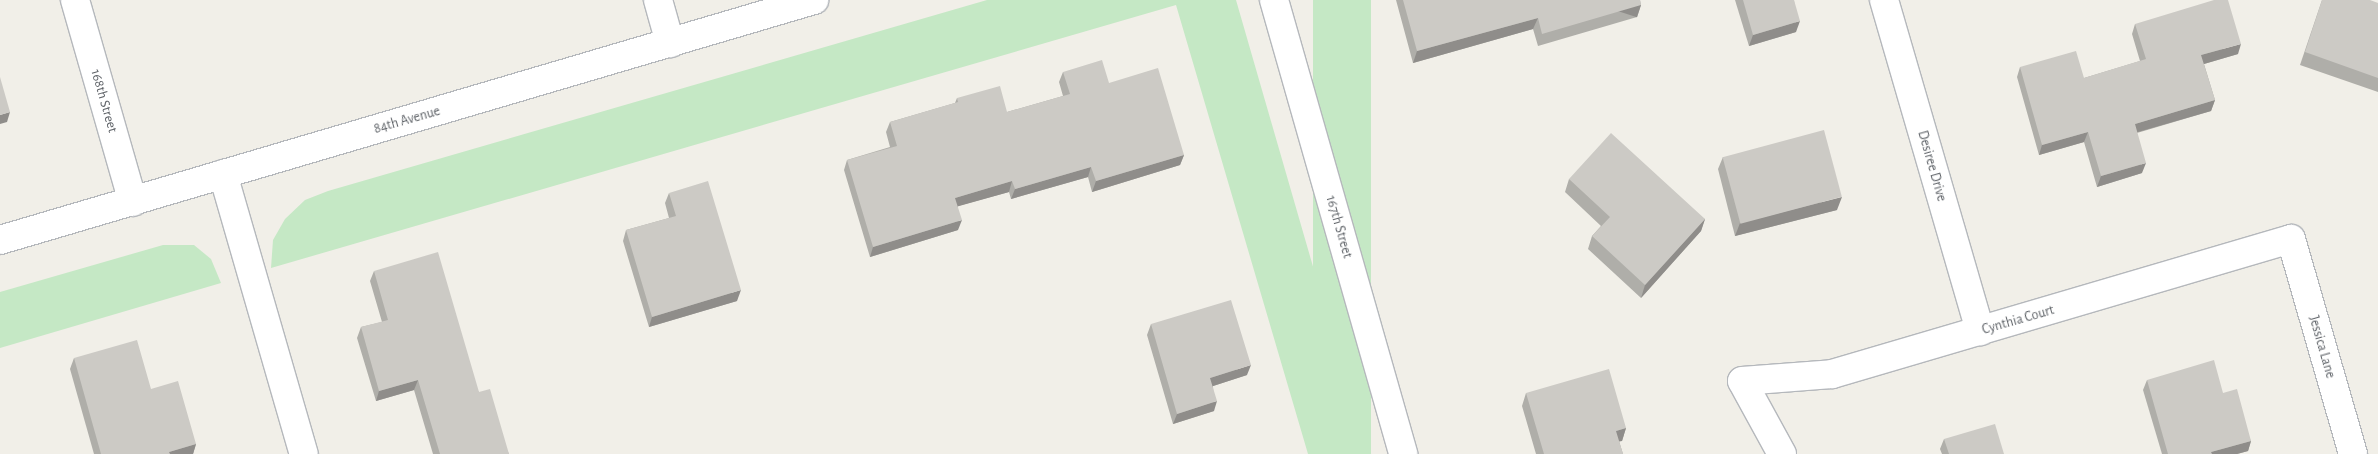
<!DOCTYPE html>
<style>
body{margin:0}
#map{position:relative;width:2378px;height:454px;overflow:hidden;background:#f1efe8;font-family:"Alegreya Sans",sans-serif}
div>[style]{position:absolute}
.green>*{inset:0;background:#c5e8c5;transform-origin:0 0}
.roads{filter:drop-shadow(1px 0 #b5b8bc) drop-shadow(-1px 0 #b5b8bc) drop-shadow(0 1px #b5b8bc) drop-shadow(0 -1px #b5b8bc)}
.minor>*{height:28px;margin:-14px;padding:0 14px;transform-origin:14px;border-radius:14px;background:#fff}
.tertiary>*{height:28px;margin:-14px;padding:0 14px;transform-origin:14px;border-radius:14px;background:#fff}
.wall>*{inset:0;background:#afaea9}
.shaded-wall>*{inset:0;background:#8f8d8a;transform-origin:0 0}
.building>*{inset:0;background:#cccac5;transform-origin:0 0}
span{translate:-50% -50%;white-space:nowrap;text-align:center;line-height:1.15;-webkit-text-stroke:5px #fff;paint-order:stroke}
.street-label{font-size:14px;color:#5f6368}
</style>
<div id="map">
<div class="green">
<i style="clip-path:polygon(987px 0,1236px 0,1355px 412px,1349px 440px,1335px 454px,1308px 454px,1176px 5px,271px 268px,273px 240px,285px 219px,305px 200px,328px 191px)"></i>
<i style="left:1313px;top:0;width:58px;height:473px"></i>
<i style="clip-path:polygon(163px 245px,194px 245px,211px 259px,221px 283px,0 348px,0 292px)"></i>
</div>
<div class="roads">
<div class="minor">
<i style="left:75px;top:0;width:210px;rotate:74deg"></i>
<i style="left:658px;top:0;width:45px;rotate:74.4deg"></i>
<i style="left:1884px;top:0;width:345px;rotate:73.8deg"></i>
<i style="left:223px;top:174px;width:291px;rotate:73.9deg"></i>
<i style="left:1782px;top:454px;width:83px;rotate:-118.7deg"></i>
<i style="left:1742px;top:381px;width:90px;rotate:-4.4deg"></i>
<i style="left:1832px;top:374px;width:478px;rotate:-16.4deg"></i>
<i style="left:2291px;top:239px;width:224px;rotate:73.9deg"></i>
</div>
<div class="tertiary">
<i style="left:1274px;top:0;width:472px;rotate:74.1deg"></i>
<i style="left:0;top:240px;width:849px;rotate:-16.43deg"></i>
</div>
</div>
<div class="wall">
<i style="clip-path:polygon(1396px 0,1640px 0,1641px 5px,1637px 17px,1538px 46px,1533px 29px,1413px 63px)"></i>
<i style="clip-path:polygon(1735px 0,1794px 0,1796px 32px,1749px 46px)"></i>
<i style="clip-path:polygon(2322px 0,2378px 3px,2378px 92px,2300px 65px)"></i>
<i style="clip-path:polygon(2135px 24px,2238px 54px,2204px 64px,2215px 100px,2211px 111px,2137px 133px,2142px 173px,2097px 187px,2084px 142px,2039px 155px,2017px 77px,2020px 67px,2084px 78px,2140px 61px,2132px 34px)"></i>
<i style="clip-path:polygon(1063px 72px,1109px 83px,1184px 155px,1180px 165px,1092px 192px,1088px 177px,1011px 199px,1009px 192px,958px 206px,958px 230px,870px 257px,844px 170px,847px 160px,890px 147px,886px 132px,890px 122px,955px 103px,957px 98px,1007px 112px,1063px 96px,1059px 82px)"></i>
<i style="clip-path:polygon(1723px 157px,1837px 210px,1735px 236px,1718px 169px)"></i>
<i style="clip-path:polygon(1569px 179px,1705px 219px,1701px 231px,1641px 298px,1588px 249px,1592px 236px,1601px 226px,1565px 192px)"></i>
<i style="clip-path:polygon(669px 193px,737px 301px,649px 327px,623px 241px,626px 230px,669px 218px,665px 203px)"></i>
<i style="clip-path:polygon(374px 271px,479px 392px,509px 454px,433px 454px,414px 390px,376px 401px,357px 338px,361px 327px,382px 322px,370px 281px)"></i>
<i style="clip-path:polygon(1151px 324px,1247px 375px,1213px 386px,1214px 411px,1173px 424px,1147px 335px)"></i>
<i style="clip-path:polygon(74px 358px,196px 444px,193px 454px,94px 454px,70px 369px)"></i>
<i style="clip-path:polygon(2147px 380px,2223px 393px,2251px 441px,2248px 451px,2237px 454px,2162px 454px,2143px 390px)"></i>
<i style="clip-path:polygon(1526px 393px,1626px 428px,1622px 441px,1619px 441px,1623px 454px,1536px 454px,1522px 406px)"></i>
<i style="clip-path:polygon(1944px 439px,2004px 454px,1942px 454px,1940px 449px)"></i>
</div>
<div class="shaded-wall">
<i style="left:1641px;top:5px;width:13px;height:103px;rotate:108deg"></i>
<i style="clip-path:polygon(1538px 18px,1533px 29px,1413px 63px,1417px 51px)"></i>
<i style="clip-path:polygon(1800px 21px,1796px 32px,1749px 46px,1753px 35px)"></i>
<i style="clip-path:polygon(2241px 44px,2238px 54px,2197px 66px,2201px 55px)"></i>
<i style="clip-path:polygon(2215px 100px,2211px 111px,2131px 134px,2135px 124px)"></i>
<i style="clip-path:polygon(10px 112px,7px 122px,0 124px,0 115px)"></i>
<i style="clip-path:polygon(2088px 132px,2084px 142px,2039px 155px,2042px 145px)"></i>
<i style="clip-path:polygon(1184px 155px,1180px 165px,1092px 192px,1096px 181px)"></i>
<i style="clip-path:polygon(2146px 163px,2142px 173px,2097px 187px,2101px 176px)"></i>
<i style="clip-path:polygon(1091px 167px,1088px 177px,1011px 199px,1015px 189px)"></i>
<i style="clip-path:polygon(1012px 181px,1009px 192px,952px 208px,955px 198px)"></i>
<i style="clip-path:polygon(1842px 197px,1837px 210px,1735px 236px,1740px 223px)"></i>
<i style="clip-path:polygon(1705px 219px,1701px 231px,1641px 298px,1645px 285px)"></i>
<i style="clip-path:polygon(962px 220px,958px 230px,870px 257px,873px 247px)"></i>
<i style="clip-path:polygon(741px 290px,737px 301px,649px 327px,652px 317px)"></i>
<i style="clip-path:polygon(1251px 365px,1247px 375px,1207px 388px,1210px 378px)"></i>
<i style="clip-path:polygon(418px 380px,414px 390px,376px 401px,379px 391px)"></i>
<i style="clip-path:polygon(1217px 401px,1214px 411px,1173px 424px,1177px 414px)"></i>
<i style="clip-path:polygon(1626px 428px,1622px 441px,1612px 443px,1616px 431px)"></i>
<i style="clip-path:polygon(2251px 441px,2248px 451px,2237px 454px,2211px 454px,2211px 452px)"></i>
<i style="clip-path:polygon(196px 444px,193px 454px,168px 454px,169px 452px)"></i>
</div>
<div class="building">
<i style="clip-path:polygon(1403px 0,1640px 0,1641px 5px,1542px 34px,1538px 18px,1417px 51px)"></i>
<i style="clip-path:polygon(1743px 0,1794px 0,1800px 21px,1753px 35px)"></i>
<i style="clip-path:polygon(2214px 0,2228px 0,2241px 44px,2201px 55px,2215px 100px,2135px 124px,2146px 163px,2101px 176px,2088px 132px,2042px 145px,2020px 67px,2076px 51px,2084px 78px,2146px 59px,2135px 24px)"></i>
<i style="clip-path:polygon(2322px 0,2370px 0,2378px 3px,2378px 78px,2305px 52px)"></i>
<i style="clip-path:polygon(1102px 60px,1109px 83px,1158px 68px,1184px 155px,1096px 181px,1091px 167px,1015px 189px,1012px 181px,955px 198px,962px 220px,873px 247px,847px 160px,897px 146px,890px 122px,958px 102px,957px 98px,1000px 86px,1007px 112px,1070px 94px,1063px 72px)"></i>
<i style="clip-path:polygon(0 77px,10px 112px,0 115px)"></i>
<i style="left:1824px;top:130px;width:69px;height:105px;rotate:75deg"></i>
<i style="clip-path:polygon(1611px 133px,1705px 219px,1645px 285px,1592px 236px,1610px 217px,1569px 179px)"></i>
<i style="clip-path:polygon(708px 181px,741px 290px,652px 317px,626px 230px,676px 216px,669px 193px)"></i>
<i style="clip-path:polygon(438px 252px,479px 392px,490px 389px,509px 454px,440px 454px,418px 380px,379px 391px,361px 327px,388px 320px,374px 271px)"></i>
<i style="clip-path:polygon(1231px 300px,1251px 365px,1210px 378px,1217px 401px,1177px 414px,1151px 324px)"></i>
<i style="clip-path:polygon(137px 340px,151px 389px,178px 381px,196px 444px,169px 452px,170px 454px,101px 454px,74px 358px)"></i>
<i style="clip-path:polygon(2214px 360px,2223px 393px,2237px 389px,2251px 441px,2211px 452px,2212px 454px,2168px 454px,2147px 380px)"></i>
<i style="clip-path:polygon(1609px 369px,1626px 428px,1616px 431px,1623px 454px,1544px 454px,1526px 393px)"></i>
<i style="clip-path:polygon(1995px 424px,2004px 454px,1949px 454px,1944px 439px)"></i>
</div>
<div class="street-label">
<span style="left:104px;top:101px;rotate:74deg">168th Street</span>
<span style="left:407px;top:120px;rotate:-16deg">84th Avenue</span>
<span style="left:1932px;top:166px;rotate:74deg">Desiree Drive</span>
<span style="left:1339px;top:227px;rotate:74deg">167th Street</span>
<span style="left:2018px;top:320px;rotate:-16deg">Cynthia Court</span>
<span style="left:2322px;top:347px;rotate:74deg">Jessica Lane</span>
</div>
</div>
